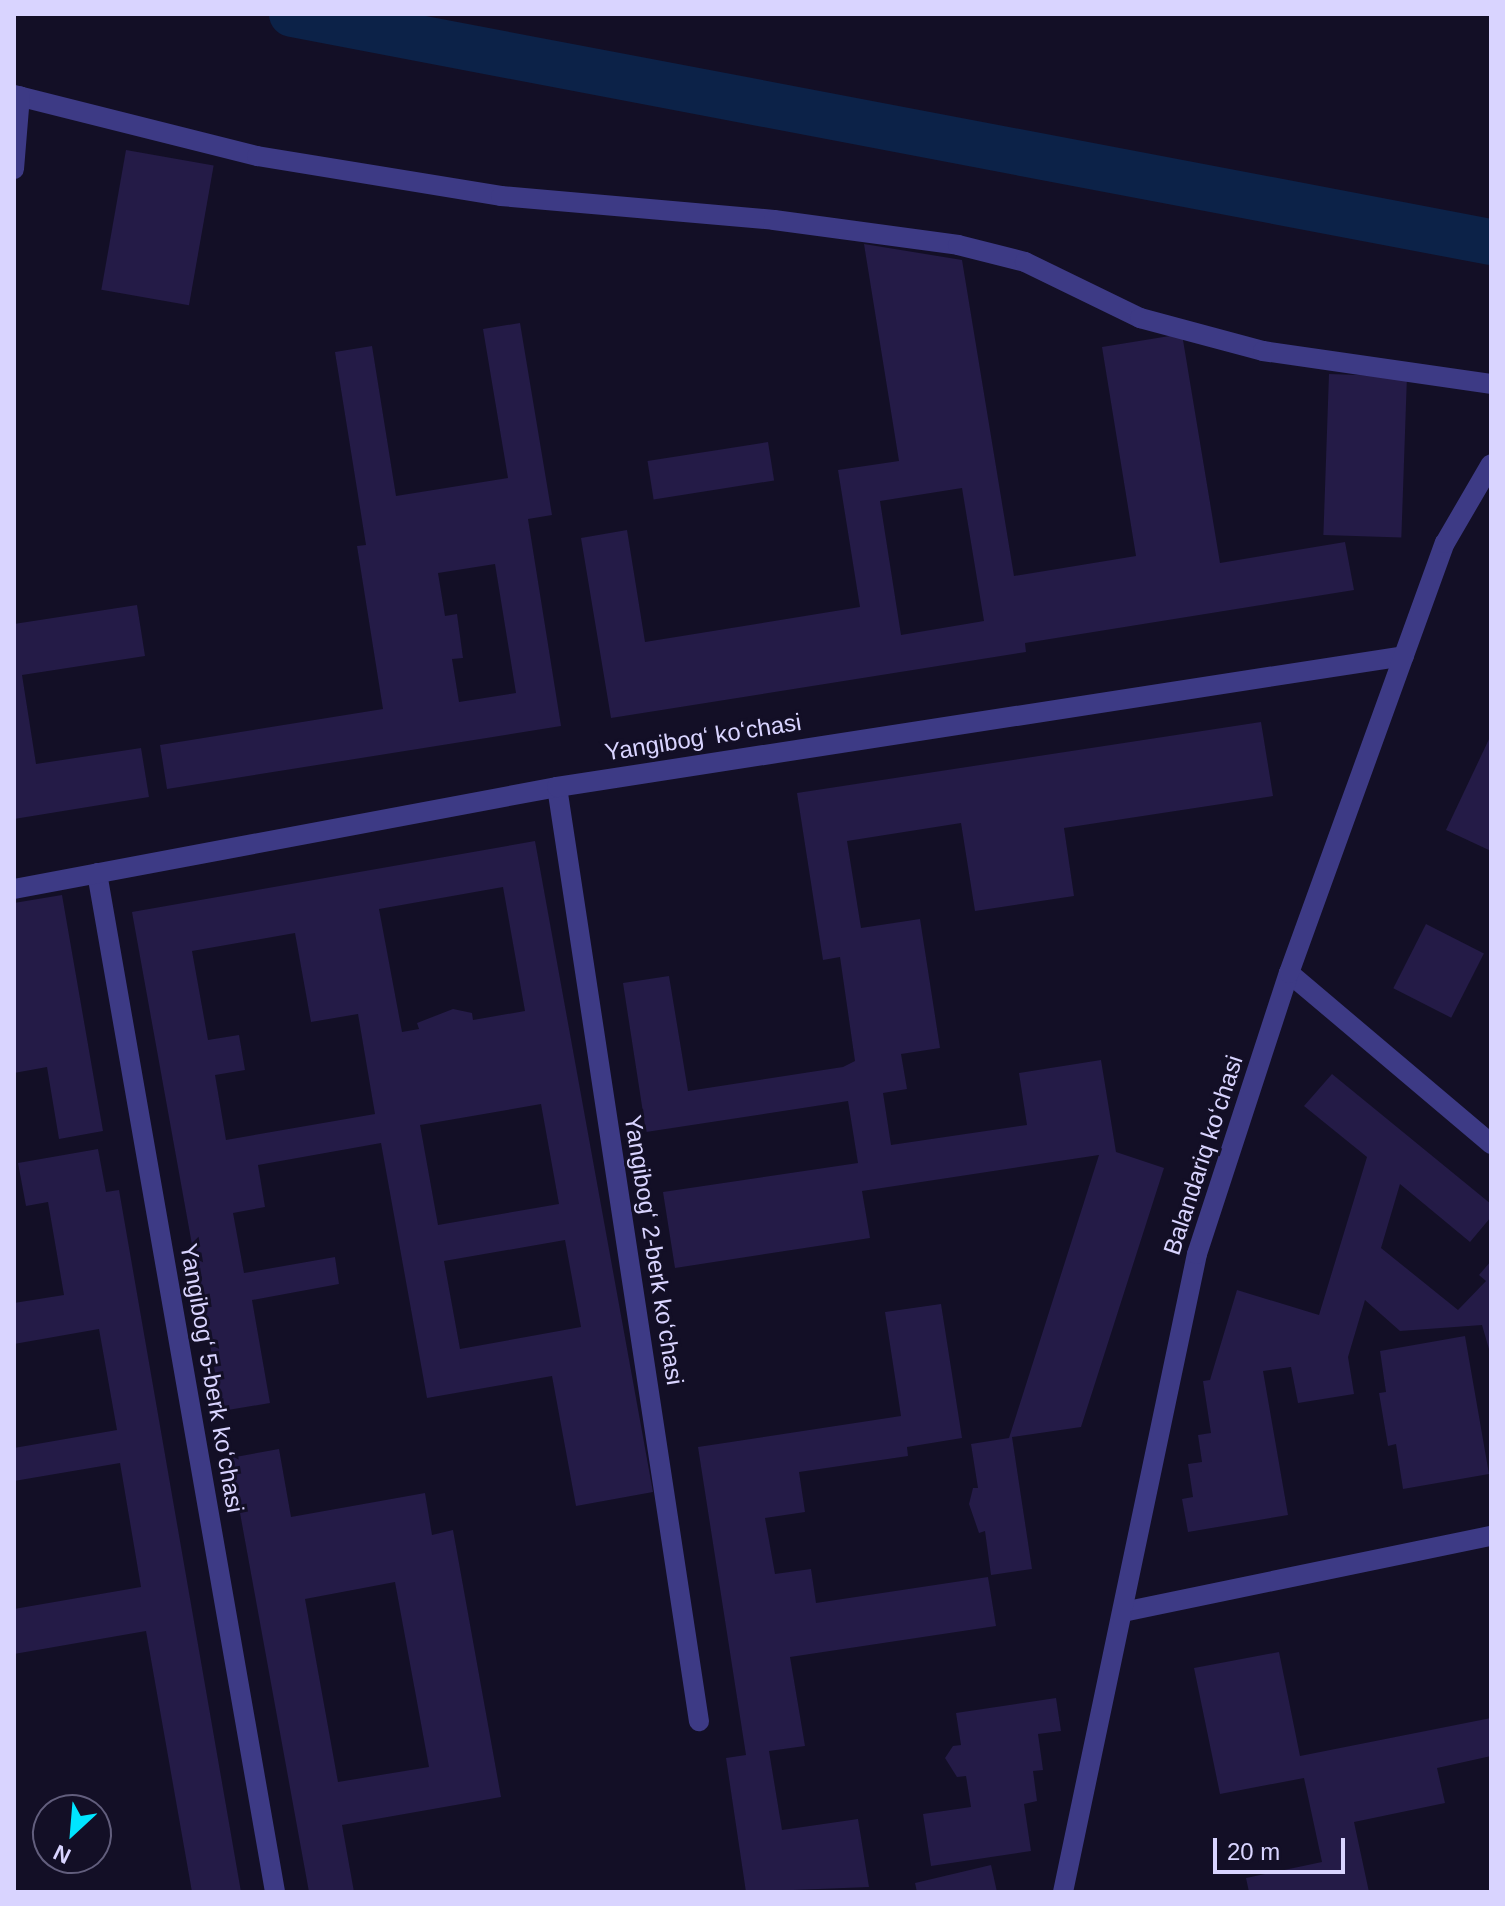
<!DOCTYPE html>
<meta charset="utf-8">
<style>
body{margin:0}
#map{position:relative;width:1505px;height:1906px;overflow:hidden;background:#130f26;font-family:Helvetica,sans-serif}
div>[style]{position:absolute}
.canal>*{height:46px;margin:-23px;padding:0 23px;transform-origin:23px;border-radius:23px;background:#0c2248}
.building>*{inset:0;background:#241b47;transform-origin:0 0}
.minor>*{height:20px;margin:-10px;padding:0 10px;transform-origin:10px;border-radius:10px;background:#3d3a85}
span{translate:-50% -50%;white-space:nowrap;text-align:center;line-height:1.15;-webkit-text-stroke:6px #130f26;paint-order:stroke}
.street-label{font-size:24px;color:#d9d4ff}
.frame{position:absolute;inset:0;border:16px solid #d9d4ff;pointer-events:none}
.north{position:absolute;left:32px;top:1794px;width:80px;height:80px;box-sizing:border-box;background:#130f26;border:2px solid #625e7d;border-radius:50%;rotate:206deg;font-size:22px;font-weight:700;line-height:32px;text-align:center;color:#d9d4ff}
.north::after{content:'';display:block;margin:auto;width:28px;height:36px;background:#00e5ff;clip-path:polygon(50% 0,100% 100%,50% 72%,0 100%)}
.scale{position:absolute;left:1213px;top:1838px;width:132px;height:36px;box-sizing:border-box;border:4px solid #d9d4ff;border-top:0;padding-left:10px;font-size:24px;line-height:28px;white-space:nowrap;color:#d9d4ff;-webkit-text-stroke:6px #130f26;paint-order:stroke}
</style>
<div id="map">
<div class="canal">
<i style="left:292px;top:14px;width:1220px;rotate:10.77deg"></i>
</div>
<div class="building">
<i style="left:126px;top:150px;width:89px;height:142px;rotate:10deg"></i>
<i style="clip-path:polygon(evenodd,864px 244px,962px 260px,1014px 576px,1136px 556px,1102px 347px,1182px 334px,1220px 563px,1345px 542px,1354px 590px,1025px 643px,1026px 652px,611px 718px,581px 538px,627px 530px,645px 642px,860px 607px,838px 470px,899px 461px,864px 244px,962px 488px,984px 621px,901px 635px,880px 501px,962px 488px)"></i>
<i style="clip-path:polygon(evenodd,520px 323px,552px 515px,528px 519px,561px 726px,167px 789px,160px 745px,383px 709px,357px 546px,366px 545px,335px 352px,372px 346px,396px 496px,508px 478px,483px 329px,520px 323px,495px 564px,516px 693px,459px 702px,452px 659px,463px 658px,457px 614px,445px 616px,438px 573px,495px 564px)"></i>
<i style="left:1329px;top:374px;width:78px;height:161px;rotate:2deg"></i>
<i style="left:768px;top:442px;width:39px;height:122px;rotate:81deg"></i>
<i style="clip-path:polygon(137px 605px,145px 656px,22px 675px,36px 764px,141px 748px,149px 797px,14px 819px,14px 624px)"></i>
<i style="clip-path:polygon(1261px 722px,1273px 796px,1064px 828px,1074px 896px,975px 911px,961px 823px,847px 841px,861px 928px,920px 919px,940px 1048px,901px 1054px,907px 1089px,883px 1093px,891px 1145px,1027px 1125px,1019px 1073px,1101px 1060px,1116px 1152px,1164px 1168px,1081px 1427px,1012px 1437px,1032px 1569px,991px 1575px,985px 1531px,979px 1533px,969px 1504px,973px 1488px,978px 1488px,971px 1444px,1009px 1438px,1099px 1155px,862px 1191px,870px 1238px,675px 1268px,663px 1192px,858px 1163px,848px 1101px,646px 1132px,623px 983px,669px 976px,688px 1091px,843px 1067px,855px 1061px,840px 957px,823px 960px,797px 793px)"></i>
<i style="clip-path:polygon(1491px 735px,1491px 851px,1446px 830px)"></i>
<i style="clip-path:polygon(evenodd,535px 841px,653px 1492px,576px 1506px,552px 1376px,427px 1398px,381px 1143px,258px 1165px,265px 1207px,233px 1213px,244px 1273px,335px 1257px,339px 1284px,252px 1300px,270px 1403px,222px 1411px,132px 912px,535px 841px,503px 887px,525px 1011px,473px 1020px,472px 1013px,453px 1009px,417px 1023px,419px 1029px,402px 1032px,379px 909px,503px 887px,535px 841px,295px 933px,311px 1022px,358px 1014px,375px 1114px,226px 1140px,215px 1075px,245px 1070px,239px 1035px,208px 1040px,192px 951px,295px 933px,535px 841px,541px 1104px,559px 1204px,438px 1225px,420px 1125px,541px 1104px,535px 841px,565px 1240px,581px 1327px,460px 1349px,444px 1261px,565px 1240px)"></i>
<i style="clip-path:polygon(62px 895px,103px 1131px,59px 1139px,47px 1067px,14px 1073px,14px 903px)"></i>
<i style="left:1426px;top:924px;width:65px;height:72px;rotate:27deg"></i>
<i style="clip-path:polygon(1332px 1074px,1491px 1204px,1491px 1217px,1470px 1242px,1400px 1184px,1381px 1248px,1458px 1310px,1486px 1281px,1479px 1275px,1491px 1261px,1491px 1356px,1482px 1325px,1400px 1331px,1365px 1300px,1348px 1357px,1354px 1394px,1298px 1403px,1291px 1367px,1263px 1371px,1288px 1515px,1188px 1532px,1182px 1499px,1193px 1497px,1188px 1464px,1202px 1462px,1198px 1435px,1211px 1433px,1203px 1381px,1210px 1380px,1237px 1290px,1319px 1315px,1367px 1157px,1304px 1106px)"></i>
<i style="clip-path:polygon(98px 1149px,106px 1192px,119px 1190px,241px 1892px,192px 1892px,146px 1631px,14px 1654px,14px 1609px,141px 1587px,120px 1463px,14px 1481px,14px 1448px,117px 1430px,99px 1329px,14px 1344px,14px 1303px,64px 1295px,48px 1202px,26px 1206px,18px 1163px)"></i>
<i style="clip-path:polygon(941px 1304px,962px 1438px,907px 1447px,908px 1456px,799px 1472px,805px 1512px,765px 1518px,775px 1574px,811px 1569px,816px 1603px,988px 1577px,996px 1626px,790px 1657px,805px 1746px,769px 1751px,782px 1830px,858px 1819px,869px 1887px,746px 1892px,726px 1758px,746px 1755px,698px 1447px,901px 1416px,885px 1312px)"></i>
<i style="clip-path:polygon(1465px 1336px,1489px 1474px,1403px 1489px,1396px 1444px,1388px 1446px,1379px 1393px,1386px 1392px,1380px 1351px)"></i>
<i style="clip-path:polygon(evenodd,279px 1449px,291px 1517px,425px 1493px,432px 1535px,453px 1530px,501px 1797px,342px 1825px,354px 1892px,309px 1892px,230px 1458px,279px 1449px,395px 1582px,429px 1767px,338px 1782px,305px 1599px,395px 1582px)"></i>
<i style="clip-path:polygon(1279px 1652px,1300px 1756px,1491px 1718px,1491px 1756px,1437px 1768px,1445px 1803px,1354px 1822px,1369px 1892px,1249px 1892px,1246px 1878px,1322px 1862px,1304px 1778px,1220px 1794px,1194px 1668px)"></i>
<i style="clip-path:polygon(1056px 1698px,1061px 1731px,1038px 1734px,1043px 1770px,1033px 1771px,1037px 1801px,1024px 1804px,1031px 1851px,931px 1866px,923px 1814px,971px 1807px,966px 1776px,957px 1777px,945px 1758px,953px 1746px,961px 1745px,956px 1713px)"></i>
<i style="clip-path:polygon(991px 1865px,997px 1892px,917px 1892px,915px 1883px)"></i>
</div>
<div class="minor">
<i style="left:14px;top:95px;width:251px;rotate:14.1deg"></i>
<i style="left:257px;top:156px;width:247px;rotate:9.3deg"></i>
<i style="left:501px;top:196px;width:274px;rotate:5deg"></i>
<i style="left:774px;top:220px;width:186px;rotate:7.7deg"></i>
<i style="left:958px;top:245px;width:69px;rotate:14.2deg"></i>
<i style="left:1025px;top:262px;width:128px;rotate:26deg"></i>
<i style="left:1140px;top:318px;width:127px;rotate:15deg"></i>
<i style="left:1263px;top:351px;width:230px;rotate:8.2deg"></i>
<i style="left:14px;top:169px;width:73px;rotate:-85.3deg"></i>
<i style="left:557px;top:787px;width:945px;rotate:81.36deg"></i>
<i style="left:97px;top:873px;width:1034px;rotate:80.09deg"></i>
<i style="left:14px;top:889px;width:552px;rotate:-10.64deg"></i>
<i style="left:557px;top:787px;width:857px;rotate:-8.79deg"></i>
<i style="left:1289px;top:973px;width:265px;rotate:40.2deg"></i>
<i style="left:1123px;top:1612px;width:376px;rotate:-11.7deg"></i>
<i style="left:1063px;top:1892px;width:652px;rotate:-78.14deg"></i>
<i style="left:1197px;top:1254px;width:296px;rotate:-71.9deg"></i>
<i style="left:1289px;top:973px;width:457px;rotate:-70.1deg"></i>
<i style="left:1445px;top:543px;width:91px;rotate:-59.8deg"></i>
</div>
<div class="street-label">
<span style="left:703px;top:737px;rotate:-9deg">Yangibogʻ koʻchasi</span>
<span style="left:1203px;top:1155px;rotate:-72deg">Balandariq koʻchasi</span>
<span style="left:654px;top:1250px;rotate:81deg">Yangibogʻ 2-berk koʻchasi</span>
<span style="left:212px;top:1378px;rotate:80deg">Yangibogʻ 5-berk koʻchasi</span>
</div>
<div class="frame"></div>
<div class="north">N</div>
<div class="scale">20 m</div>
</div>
